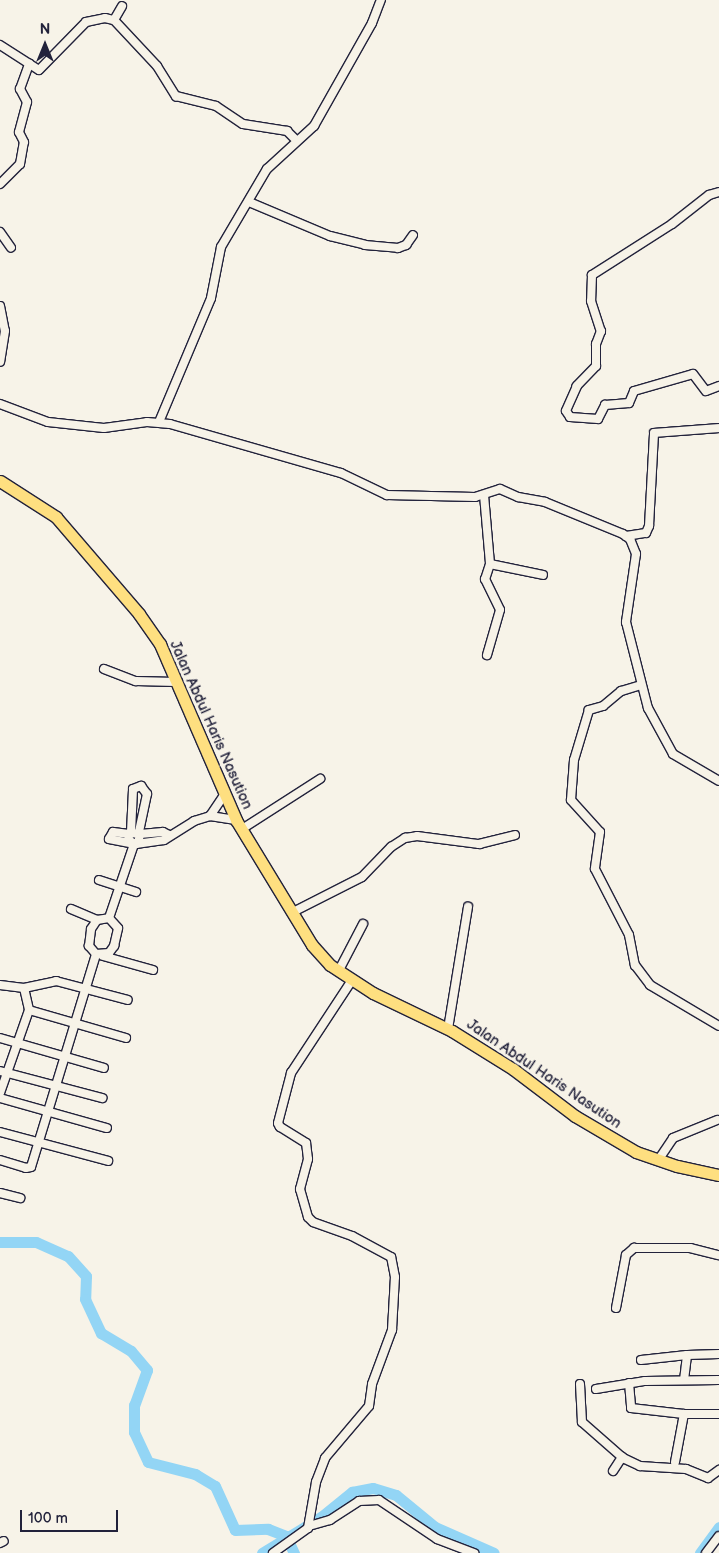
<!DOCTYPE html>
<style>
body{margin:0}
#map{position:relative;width:719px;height:1553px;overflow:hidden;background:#f7f3e8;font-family:"Balsamiq Sans",sans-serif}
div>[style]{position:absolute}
.river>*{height:11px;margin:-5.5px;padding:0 5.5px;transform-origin:5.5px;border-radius:5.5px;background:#93d5f5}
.roads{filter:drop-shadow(1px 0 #22223b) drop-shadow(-1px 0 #22223b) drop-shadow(0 1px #22223b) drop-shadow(0 -1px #22223b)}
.street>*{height:8px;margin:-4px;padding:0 4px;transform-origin:4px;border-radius:4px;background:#f7f3e8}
.primary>*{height:11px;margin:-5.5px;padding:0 5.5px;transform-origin:5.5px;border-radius:5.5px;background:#fedf80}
span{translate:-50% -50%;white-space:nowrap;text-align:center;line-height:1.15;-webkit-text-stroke:5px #f7f3e8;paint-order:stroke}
.street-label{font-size:15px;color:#22223b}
.north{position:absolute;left:20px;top:20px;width:50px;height:50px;-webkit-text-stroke:4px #f7f3e8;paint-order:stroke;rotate:0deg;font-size:14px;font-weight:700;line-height:20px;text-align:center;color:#22223b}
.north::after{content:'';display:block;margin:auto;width:18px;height:22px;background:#22223b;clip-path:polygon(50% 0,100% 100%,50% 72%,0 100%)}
.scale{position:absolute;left:20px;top:1510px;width:98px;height:22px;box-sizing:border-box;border:2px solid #22223b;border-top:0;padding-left:6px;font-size:15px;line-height:18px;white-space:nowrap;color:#22223b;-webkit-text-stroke:4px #f7f3e8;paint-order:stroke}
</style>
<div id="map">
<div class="river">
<i style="left:0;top:1242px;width:36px"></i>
<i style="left:36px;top:1242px;width:35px;rotate:24deg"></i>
<i style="left:68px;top:1256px;width:27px;rotate:48deg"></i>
<i style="left:86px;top:1276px;width:23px;rotate:92deg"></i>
<i style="left:85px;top:1299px;width:38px;rotate:65deg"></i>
<i style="left:101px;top:1333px;width:35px;rotate:31deg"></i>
<i style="left:131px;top:1351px;width:25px;rotate:50deg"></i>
<i style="left:147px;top:1370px;width:37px;rotate:110deg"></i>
<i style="left:134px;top:1405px;width:27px;rotate:90deg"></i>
<i style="left:134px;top:1432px;width:33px;rotate:65deg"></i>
<i style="left:148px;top:1462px;width:49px;rotate:14.3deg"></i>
<i style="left:195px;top:1474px;width:23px;rotate:31deg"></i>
<i style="left:215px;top:1486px;width:48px;rotate:65.6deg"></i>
<i style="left:235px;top:1530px;width:33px;rotate:-2deg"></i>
<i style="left:268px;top:1529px;width:19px;rotate:21deg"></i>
<i style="left:286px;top:1536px;width:19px;rotate:65deg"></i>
<i style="left:262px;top:1553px;width:69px;rotate:-31.4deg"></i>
<i style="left:321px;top:1517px;width:40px;rotate:-39deg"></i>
<i style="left:352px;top:1492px;width:21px;rotate:-11deg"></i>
<i style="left:373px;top:1488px;width:24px;rotate:17deg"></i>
<i style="left:396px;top:1495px;width:50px;rotate:39.4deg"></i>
<i style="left:435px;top:1527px;width:64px;rotate:23.8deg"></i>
<i style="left:700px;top:1553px;width:32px;rotate:-54deg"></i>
</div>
<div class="roads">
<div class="street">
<i style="left:114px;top:20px;width:63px;rotate:46.9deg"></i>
<i style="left:157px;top:66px;width:36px;rotate:58deg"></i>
<i style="left:176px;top:96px;width:41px;rotate:14deg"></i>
<i style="left:216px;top:106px;width:32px;rotate:34deg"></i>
<i style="left:243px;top:124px;width:45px;rotate:9deg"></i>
<i style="left:287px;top:131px;width:14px;rotate:45deg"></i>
<i style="left:0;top:45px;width:46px;rotate:32.7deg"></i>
<i style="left:39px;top:70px;width:67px;rotate:-45.6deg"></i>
<i style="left:86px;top:22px;width:19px;rotate:-12deg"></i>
<i style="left:105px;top:18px;width:9px;rotate:13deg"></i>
<i style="left:114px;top:20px;width:16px;rotate:-60deg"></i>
<i style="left:0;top:184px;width:28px;rotate:-45deg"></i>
<i style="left:20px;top:164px;width:22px;rotate:-80deg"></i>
<i style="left:24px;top:142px;width:11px;rotate:-117deg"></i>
<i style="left:19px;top:132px;width:31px;rotate:-75deg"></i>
<i style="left:27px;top:102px;width:15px;rotate:-118deg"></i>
<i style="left:20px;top:89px;width:27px;rotate:-70deg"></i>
<i style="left:719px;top:192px;width:10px;rotate:163deg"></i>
<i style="left:709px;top:195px;width:47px;rotate:141.9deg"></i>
<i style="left:672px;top:224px;width:95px;rotate:147.5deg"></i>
<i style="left:592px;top:275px;width:26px;rotate:92deg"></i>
<i style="left:591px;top:301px;width:32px;rotate:72deg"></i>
<i style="left:601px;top:331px;width:14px;rotate:111deg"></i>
<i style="left:596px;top:344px;width:22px;rotate:90deg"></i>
<i style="left:596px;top:366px;width:28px;rotate:134deg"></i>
<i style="left:577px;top:386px;width:27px;rotate:114deg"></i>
<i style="left:566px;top:411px;width:7px;rotate:56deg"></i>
<i style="left:570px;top:417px;width:28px;rotate:4deg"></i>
<i style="left:598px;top:419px;width:16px;rotate:-63deg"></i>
<i style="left:605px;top:405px;width:24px;rotate:-5deg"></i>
<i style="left:629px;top:403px;width:13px;rotate:-67deg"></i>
<i style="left:634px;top:391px;width:61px;rotate:-16.1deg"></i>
<i style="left:693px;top:374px;width:21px;rotate:53deg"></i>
<i style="left:706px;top:391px;width:14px;rotate:-21deg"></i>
<i style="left:249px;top:202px;width:88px;rotate:22.8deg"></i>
<i style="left:330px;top:236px;width:36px;rotate:14deg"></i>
<i style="left:365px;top:245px;width:33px;rotate:5deg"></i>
<i style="left:398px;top:248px;width:9px;rotate:-21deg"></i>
<i style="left:406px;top:245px;width:12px;rotate:-55deg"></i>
<i style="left:0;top:232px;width:19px;rotate:55deg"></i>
<i style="left:0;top:306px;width:25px;rotate:79deg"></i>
<i style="left:5px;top:331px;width:31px;rotate:99deg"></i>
<i style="left:0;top:404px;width:51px;rotate:20.6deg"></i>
<i style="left:48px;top:422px;width:56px;rotate:6.1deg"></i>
<i style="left:104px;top:428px;width:43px;rotate:-7.9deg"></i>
<i style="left:147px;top:422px;width:23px;rotate:5deg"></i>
<i style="left:170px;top:424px;width:178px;rotate:16deg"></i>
<i style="left:341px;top:473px;width:51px;rotate:25.6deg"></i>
<i style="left:387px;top:495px;width:88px;rotate:1.3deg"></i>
<i style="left:475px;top:497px;width:26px;rotate:-18deg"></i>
<i style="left:500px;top:489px;width:20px;rotate:24deg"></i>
<i style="left:518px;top:497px;width:27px;rotate:10deg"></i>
<i style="left:545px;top:502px;width:84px;rotate:22.3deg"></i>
<i style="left:623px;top:534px;width:9px;rotate:36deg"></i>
<i style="left:630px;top:539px;width:16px;rotate:68deg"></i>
<i style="left:636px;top:554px;width:69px;rotate:98.4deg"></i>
<i style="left:626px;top:622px;width:89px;rotate:75.7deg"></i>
<i style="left:648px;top:708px;width:52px;rotate:61.5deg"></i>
<i style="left:673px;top:754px;width:53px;rotate:30.4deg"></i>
<i style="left:159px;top:422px;width:134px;rotate:-67.2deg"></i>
<i style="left:211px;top:298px;width:52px;rotate:-78.9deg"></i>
<i style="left:221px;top:247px;width:91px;rotate:-59.5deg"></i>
<i style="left:267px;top:169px;width:64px;rotate:-42.5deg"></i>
<i style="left:314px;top:126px;width:118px;rotate:-60.6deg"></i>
<i style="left:372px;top:23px;width:25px;rotate:-69deg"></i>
<i style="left:484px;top:495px;width:69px;rotate:85deg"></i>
<i style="left:490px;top:564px;width:16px;rotate:108deg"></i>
<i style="left:485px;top:579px;width:34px;rotate:64deg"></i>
<i style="left:500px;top:610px;width:47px;rotate:106.1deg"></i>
<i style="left:626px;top:536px;width:20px;rotate:-9deg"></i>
<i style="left:646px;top:533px;width:8px;rotate:-67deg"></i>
<i style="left:649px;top:526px;width:93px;rotate:-86.9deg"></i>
<i style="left:654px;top:433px;width:65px;rotate:-4.4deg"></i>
<i style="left:490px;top:564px;width:54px;rotate:11.7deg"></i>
<i style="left:104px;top:669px;width:34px;rotate:21deg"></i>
<i style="left:136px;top:681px;width:40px;rotate:1.4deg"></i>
<i style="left:641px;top:685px;width:21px;rotate:163deg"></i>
<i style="left:621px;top:691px;width:23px;rotate:140deg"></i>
<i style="left:603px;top:706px;width:15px;rotate:164deg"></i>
<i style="left:589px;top:710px;width:52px;rotate:106.7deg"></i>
<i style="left:574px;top:760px;width:40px;rotate:94.3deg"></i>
<i style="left:571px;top:800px;width:43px;rotate:47.8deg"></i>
<i style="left:600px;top:832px;width:37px;rotate:98deg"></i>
<i style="left:595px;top:869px;width:74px;rotate:62.7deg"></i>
<i style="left:629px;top:935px;width:31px;rotate:79deg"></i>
<i style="left:635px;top:965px;width:25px;rotate:53deg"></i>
<i style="left:650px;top:985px;width:80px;rotate:30.7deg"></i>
<i style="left:210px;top:816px;width:25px;rotate:-56deg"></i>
<i style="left:242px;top:829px;width:93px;rotate:-32.7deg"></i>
<i style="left:131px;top:832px;width:43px;rotate:-87.3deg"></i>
<i style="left:133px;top:789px;width:9px;rotate:-21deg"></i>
<i style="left:141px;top:786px;width:10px;rotate:53deg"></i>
<i style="left:147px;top:794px;width:40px;rotate:102deg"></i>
<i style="left:129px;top:834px;width:16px;rotate:-173deg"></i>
<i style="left:113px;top:832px;width:8px;rotate:120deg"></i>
<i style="left:109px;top:839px;width:21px;rotate:11deg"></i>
<i style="left:140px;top:834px;width:23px;rotate:-5deg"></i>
<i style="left:163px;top:832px;width:7px;rotate:27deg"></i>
<i style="left:138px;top:843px;width:9px;rotate:-77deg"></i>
<i style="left:140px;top:834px;width:10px;rotate:-174deg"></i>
<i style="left:130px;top:833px;width:7px;rotate:106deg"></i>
<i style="left:128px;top:840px;width:9px;rotate:27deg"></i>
<i style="left:136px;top:844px;width:28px;rotate:-8deg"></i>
<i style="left:164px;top:840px;width:36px;rotate:-32deg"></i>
<i style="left:194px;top:821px;width:17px;rotate:-17deg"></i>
<i style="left:210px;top:816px;width:26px;rotate:9deg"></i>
<i style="left:99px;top:880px;width:39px;rotate:18deg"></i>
<i style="left:71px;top:909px;width:28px;rotate:23deg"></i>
<i style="left:293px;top:912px;width:77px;rotate:-26.9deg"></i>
<i style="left:362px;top:877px;width:42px;rotate:-46deg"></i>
<i style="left:391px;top:847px;width:17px;rotate:-33deg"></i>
<i style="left:405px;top:838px;width:12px;rotate:-9deg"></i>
<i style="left:417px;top:836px;width:63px;rotate:7.4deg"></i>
<i style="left:479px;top:844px;width:37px;rotate:-14deg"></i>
<i style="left:96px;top:954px;width:11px;rotate:-131deg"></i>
<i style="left:89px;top:946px;width:17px;rotate:-83deg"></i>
<i style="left:91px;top:929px;width:11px;rotate:-56deg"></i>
<i style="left:97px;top:920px;width:12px;rotate:-9deg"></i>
<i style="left:103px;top:956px;width:52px;rotate:15.6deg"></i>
<i style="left:339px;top:970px;width:52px;rotate:-62.4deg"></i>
<i style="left:0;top:985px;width:24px;rotate:7deg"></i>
<i style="left:24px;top:988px;width:23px;rotate:77deg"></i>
<i style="left:24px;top:988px;width:33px;rotate:-12deg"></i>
<i style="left:56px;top:981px;width:74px;rotate:14.8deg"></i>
<i style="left:448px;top:1029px;width:124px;rotate:-80.7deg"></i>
<i style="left:0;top:1038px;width:108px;rotate:16.1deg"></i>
<i style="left:0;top:1071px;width:106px;rotate:14.8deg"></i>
<i style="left:0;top:1093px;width:88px;rotate:-70.7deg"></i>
<i style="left:29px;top:1010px;width:101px;rotate:16.1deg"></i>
<i style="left:0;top:1098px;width:111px;rotate:15.7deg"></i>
<i style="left:0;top:1132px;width:112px;rotate:15deg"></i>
<i style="left:659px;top:1159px;width:25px;rotate:-56deg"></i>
<i style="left:673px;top:1138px;width:48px;rotate:-22.2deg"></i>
<i style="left:0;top:1160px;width:27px;rotate:17deg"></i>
<i style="left:26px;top:1168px;width:5px;rotate:-11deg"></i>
<i style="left:31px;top:1167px;width:223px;rotate:-73deg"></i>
<i style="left:96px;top:954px;width:13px;rotate:-4deg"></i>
<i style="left:109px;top:953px;width:9px;rotate:-54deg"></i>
<i style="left:114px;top:946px;width:18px;rotate:-77deg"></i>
<i style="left:118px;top:928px;width:13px;rotate:-132deg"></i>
<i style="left:109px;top:918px;width:78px;rotate:-71.3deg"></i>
<i style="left:0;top:1193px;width:21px;rotate:14deg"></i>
<i style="left:616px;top:1308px;width:54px;rotate:-79.3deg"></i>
<i style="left:626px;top:1255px;width:11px;rotate:-41deg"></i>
<i style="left:634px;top:1248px;width:56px"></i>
<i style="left:690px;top:1248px;width:30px;rotate:14deg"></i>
<i style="left:641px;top:1360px;width:46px;rotate:-6.2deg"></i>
<i style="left:684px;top:1380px;width:25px;rotate:-83deg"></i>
<i style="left:687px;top:1355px;width:32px;rotate:-2deg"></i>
<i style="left:629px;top:1383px;width:25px;rotate:85deg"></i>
<i style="left:631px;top:1408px;width:53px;rotate:6.5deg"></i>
<i style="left:684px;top:1414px;width:35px"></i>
<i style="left:580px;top:1384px;width:38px;rotate:87deg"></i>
<i style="left:582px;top:1422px;width:55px;rotate:41.3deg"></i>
<i style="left:623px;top:1458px;width:19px;rotate:25deg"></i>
<i style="left:640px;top:1466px;width:46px;rotate:3.7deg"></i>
<i style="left:686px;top:1469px;width:24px;rotate:22deg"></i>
<i style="left:708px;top:1478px;width:14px;rotate:-36deg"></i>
<i style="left:596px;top:1389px;width:50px;rotate:-9.3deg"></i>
<i style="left:645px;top:1381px;width:74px;rotate:-0.8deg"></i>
<i style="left:675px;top:1462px;width:49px;rotate:-79.4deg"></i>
<i style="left:613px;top:1471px;width:17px;rotate:-57deg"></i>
<i style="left:309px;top:1526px;width:22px;rotate:-16deg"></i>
<i style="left:330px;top:1520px;width:35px;rotate:-33deg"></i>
<i style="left:359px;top:1501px;width:20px;rotate:-3deg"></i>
<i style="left:379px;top:1500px;width:70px;rotate:33.9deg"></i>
<i style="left:437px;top:1539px;width:40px;rotate:21deg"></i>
<i style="left:0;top:1543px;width:4px;rotate:-27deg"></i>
<i style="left:273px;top:1553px;width:43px;rotate:-35.5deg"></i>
<i style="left:308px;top:1528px;width:47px;rotate:-80.1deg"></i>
<i style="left:316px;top:1482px;width:26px;rotate:-69deg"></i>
<i style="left:325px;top:1458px;width:68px;rotate:-49.8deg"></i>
<i style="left:369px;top:1406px;width:22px;rotate:-82deg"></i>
<i style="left:372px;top:1384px;width:58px;rotate:-69.7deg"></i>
<i style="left:392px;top:1330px;width:53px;rotate:-86.8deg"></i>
<i style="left:395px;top:1277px;width:20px;rotate:-101deg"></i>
<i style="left:391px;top:1257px;width:44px;rotate:-151.7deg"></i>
<i style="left:352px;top:1236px;width:41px;rotate:-160.3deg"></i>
<i style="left:313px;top:1222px;width:7px;rotate:-135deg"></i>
<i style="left:308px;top:1217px;width:29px;rotate:-106deg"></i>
<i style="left:300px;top:1189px;width:31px;rotate:-75deg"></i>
<i style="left:308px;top:1159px;width:16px;rotate:-97deg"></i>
<i style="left:306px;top:1143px;width:31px;rotate:-148deg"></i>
<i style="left:280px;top:1127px;width:4px;rotate:-117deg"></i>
<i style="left:278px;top:1123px;width:52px;rotate:-75.4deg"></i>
<i style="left:291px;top:1073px;width:111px;rotate:-56.7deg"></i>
<i style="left:706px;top:1553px;width:21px;rotate:-53deg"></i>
</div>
<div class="primary">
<i style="left:0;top:481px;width:67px;rotate:32.7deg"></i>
<i style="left:56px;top:517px;width:128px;rotate:49.4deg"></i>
<i style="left:139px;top:614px;width:37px;rotate:55deg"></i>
<i style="left:160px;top:644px;width:192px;rotate:66.6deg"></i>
<i style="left:236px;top:820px;width:146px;rotate:58.7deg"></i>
<i style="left:312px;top:945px;width:27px;rotate:48deg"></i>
<i style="left:330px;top:965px;width:51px;rotate:33.1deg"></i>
<i style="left:373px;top:993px;width:88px;rotate:25.7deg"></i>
<i style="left:452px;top:1031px;width:72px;rotate:31.9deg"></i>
<i style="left:513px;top:1069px;width:78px;rotate:37.2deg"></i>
<i style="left:575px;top:1116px;width:71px;rotate:30.5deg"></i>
<i style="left:636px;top:1152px;width:43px;rotate:18.9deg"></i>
<i style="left:677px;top:1166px;width:43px;rotate:12.1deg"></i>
</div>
</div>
<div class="street-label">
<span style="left:211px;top:725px;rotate:66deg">Jalan Abdul Haris Nasution</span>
<span style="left:544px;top:1074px;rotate:34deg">Jalan Abdul Haris Nasution</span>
</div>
<div class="north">N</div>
<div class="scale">100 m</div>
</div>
